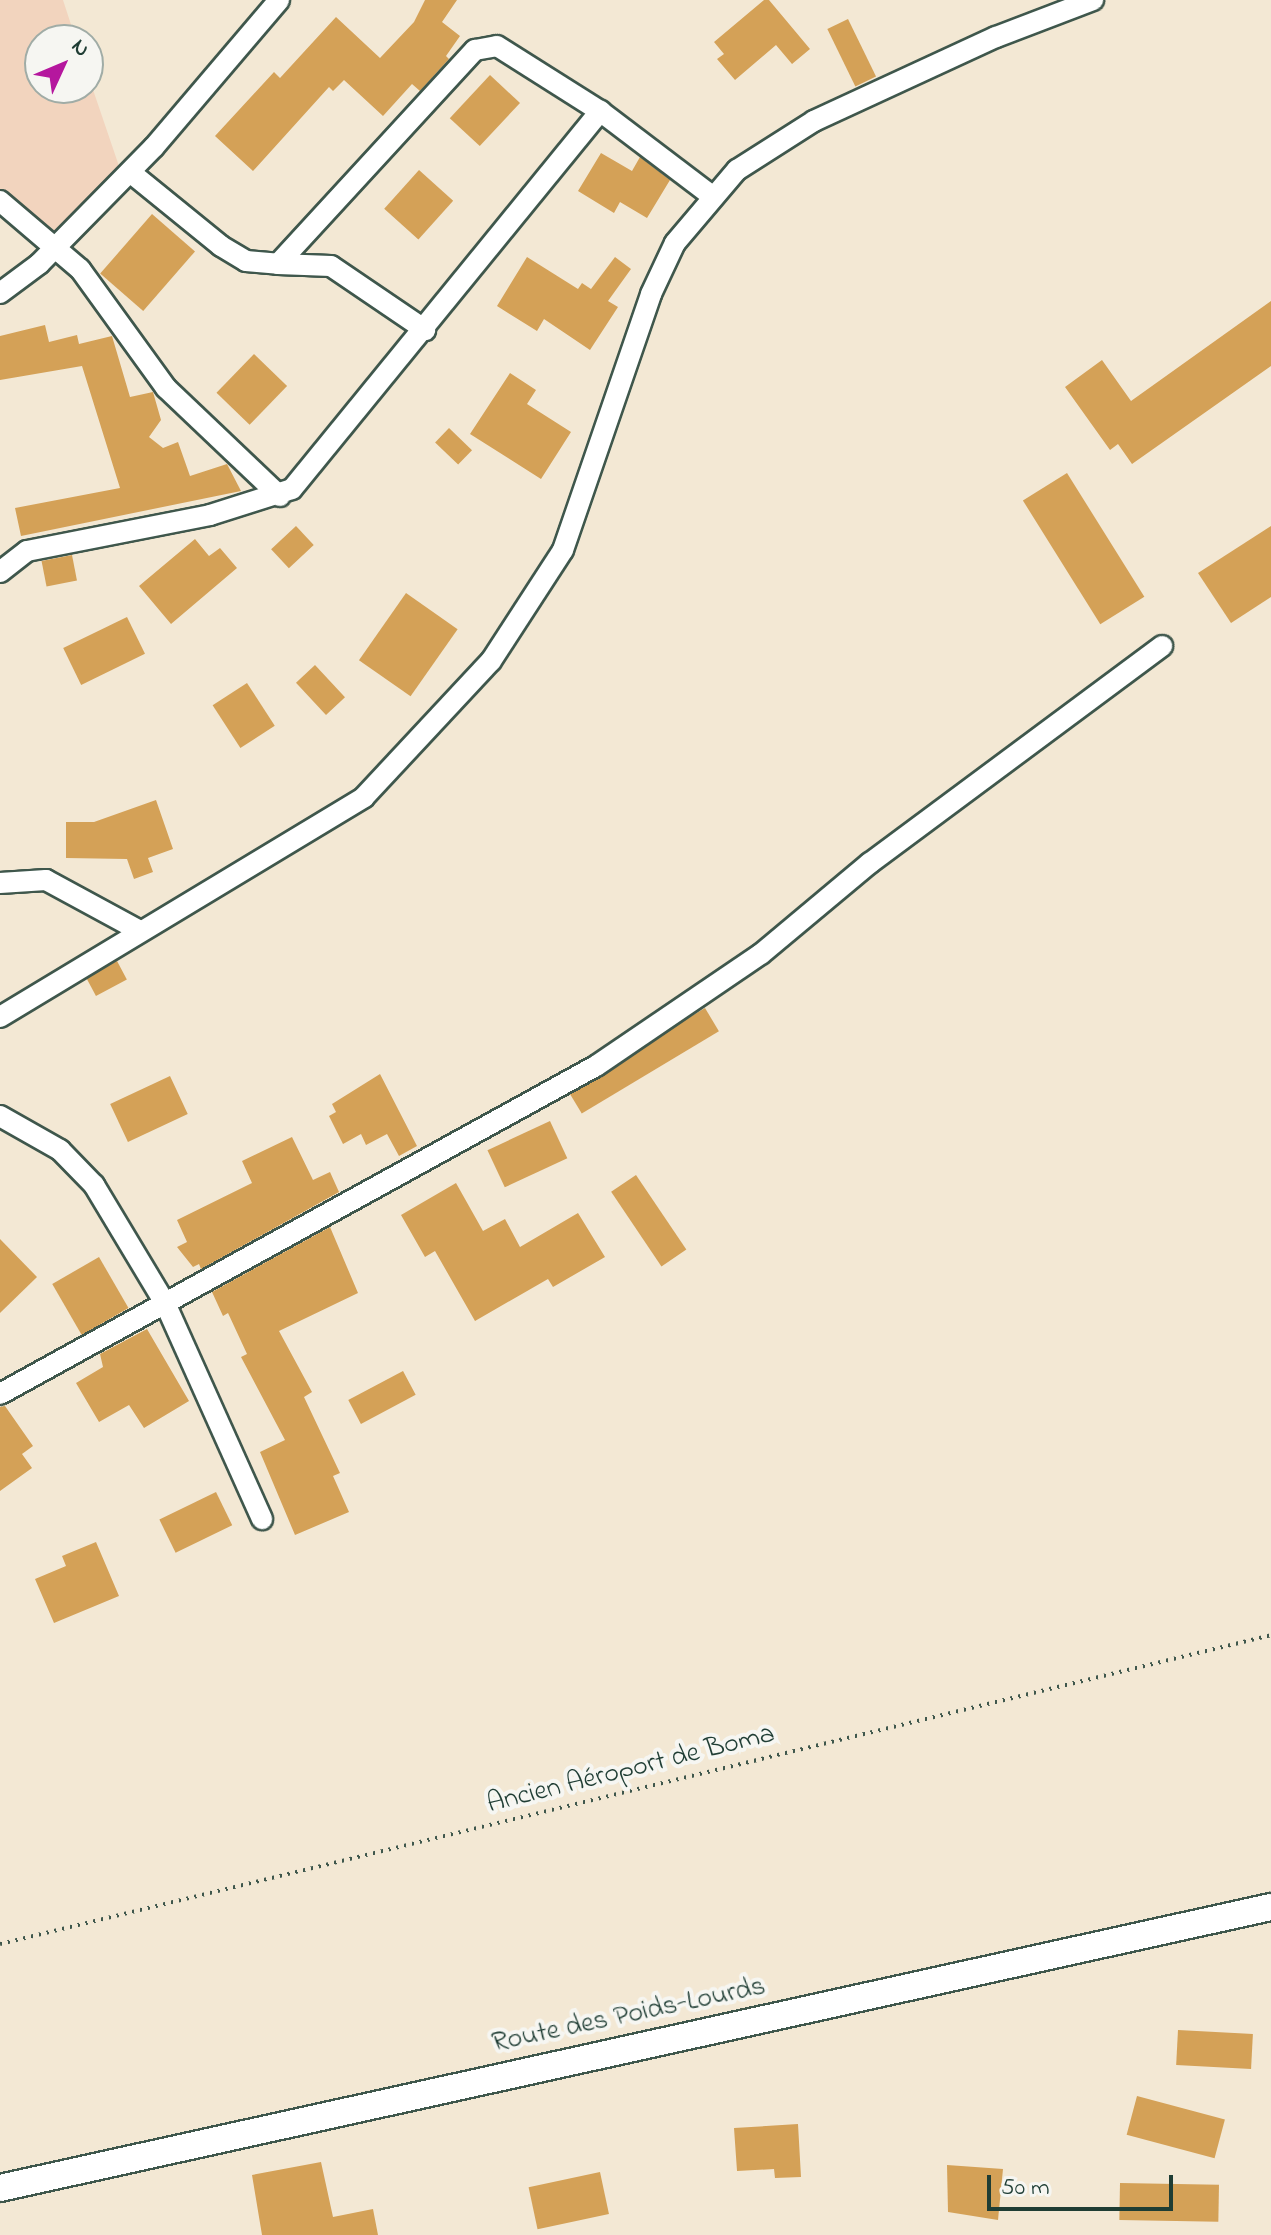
<!DOCTYPE html>
<meta charset="utf-8">
<style>
body{margin:0}
#map{position:relative;width:1271px;height:2235px;overflow:hidden;background:#f3e8d4;font-family:"Indie Flower",sans-serif}
div>[style]{position:absolute}
.built>*{inset:0;background:#f2d4be}
.building>*{inset:0;background:#d4a157;transform-origin:0 0}
.path>*{height:4px;margin-top:-2px;transform-origin:0;background:repeating-linear-gradient(90deg,#3f574c 0 2px,transparent 0 8px)}
.roads{filter:drop-shadow(2px 0 #3f574c) drop-shadow(-2px 0 #3f574c) drop-shadow(0 2px #3f574c) drop-shadow(0 -2px #3f574c)}
.minor>*{height:20px;margin:-10px;padding:0 10px;transform-origin:10px;border-radius:10px;background:#fff}
.tertiary>*{height:26px;margin:-13px;padding:0 13px;transform-origin:13px;border-radius:13px;background:#fff}
span{translate:-50% -50%;white-space:nowrap;text-align:center;line-height:1.15;-webkit-text-stroke:8px #f6f6f2;paint-order:stroke}
.street-label{font-size:28px;color:#1f3d34}
.north{position:absolute;left:24px;top:24px;width:80px;height:80px;box-sizing:border-box;background:#f6f6f2;border:2px solid #a0aca6;border-radius:50%;rotate:46deg;font-size:22px;font-weight:700;line-height:32px;text-align:center;color:#1f3d34}
.north::after{content:'';display:block;margin:auto;width:28px;height:36px;background:#b5179e;clip-path:polygon(50% 0,100% 100%,50% 72%,0 100%)}
.scale{position:absolute;left:987px;top:2175px;width:186px;height:36px;box-sizing:border-box;border:4px solid #1f3d34;border-top:0;padding-left:10px;font-size:24px;line-height:28px;white-space:nowrap;color:#1f3d34;-webkit-text-stroke:6px #f6f6f2;paint-order:stroke}
</style>
<div id="map">
<div class="built">
<i style="clip-path:polygon(0 0,63px 0,76px 40px,40px 40px,40px 88px,88px 88px,88px 75px,121px 172px,57px 237px,0 197px)"></i>
</div>
<div class="building">
<i style="clip-path:polygon(425px 0,457px 0,442px 22px,460px 36px,446px 56px,449px 59px,420px 91px,412px 84px,383px 116px,344px 80px,333px 91px,329px 87px,253px 171px,215px 136px,274px 72px,280px 78px,336px 17px,380px 58px,414px 22px)"></i>
<i style="clip-path:polygon(764px 0,769px 0,810px 49px,792px 64px,776px 45px,735px 80px,717px 59px,724px 54px,714px 42px)"></i>
<i style="left:848px;top:19px;width:64px;height:23px;rotate:64deg"></i>
<i style="left:490px;top:75px;width:41px;height:59px;rotate:43deg"></i>
<i style="clip-path:polygon(601px 153px,632px 171px,640px 157px,670px 180px,647px 218px,620px 202px,614px 213px,578px 191px)"></i>
<i style="left:419px;top:170px;width:46px;height:52px;rotate:42deg"></i>
<i style="left:152px;top:214px;width:57px;height:79px;rotate:41deg"></i>
<i style="clip-path:polygon(527px 257px,578px 289px,582px 283px,591px 289px,615px 257px,631px 269px,608px 301px,618px 307px,590px 350px,544px 319px,537px 331px,497px 306px)"></i>
<i style="clip-path:polygon(1271px 301px,1271px 366px,1132px 464px,1118px 444px,1110px 450px,1065px 387px,1102px 360px,1131px 401px)"></i>
<i style="clip-path:polygon(45px 325px,49px 342px,77px 335px,79px 344px,112px 336px,130px 397px,153px 392px,161px 420px,149px 437px,163px 448px,178px 442px,190px 476px,227px 464px,241px 491px,21px 536px,15px 508px,120px 488px,82px 366px,0 380px,0 336px)"></i>
<i style="left:254px;top:354px;width:46px;height:54px;rotate:44deg"></i>
<i style="clip-path:polygon(510px 373px,536px 390px,527px 404px,571px 432px,541px 479px,470px 434px)"></i>
<i style="left:449px;top:428px;width:32px;height:20px;rotate:44deg"></i>
<i style="left:1067px;top:473px;width:146px;height:52px;rotate:58deg"></i>
<i style="left:296px;top:526px;width:26px;height:34px;rotate:47deg"></i>
<i style="clip-path:polygon(1271px 526px,1271px 597px,1231px 623px,1198px 573px)"></i>
<i style="clip-path:polygon(195px 539px,209px 556px,220px 548px,237px 568px,171px 624px,139px 586px)"></i>
<i style="left:72px;top:555px;width:26px;height:31px;rotate:79deg"></i>
<i style="left:406px;top:593px;width:63px;height:82px;rotate:35deg"></i>
<i style="left:127px;top:617px;width:41px;height:71px;rotate:64deg"></i>
<i style="left:315px;top:665px;width:44px;height:26px;rotate:47deg"></i>
<i style="left:247px;top:683px;width:51px;height:41px;rotate:57deg"></i>
<i style="clip-path:polygon(156px 800px,173px 849px,148px 858px,153px 872px,134px 879px,127px 859px,66px 858px,66px 822px,94px 822px)"></i>
<i style="left:117px;top:961px;width:21px;height:35px;rotate:62deg"></i>
<i style="left:705px;top:1008px;width:27px;height:160px;rotate:59deg"></i>
<i style="clip-path:polygon(380px 1074px,417px 1146px,399px 1156px,387px 1134px,366px 1145px,361px 1134px,343px 1144px,329px 1116px,336px 1112px,332px 1104px)"></i>
<i style="left:170px;top:1076px;width:42px;height:66px;rotate:65deg"></i>
<i style="left:550px;top:1121px;width:41px;height:69px;rotate:65deg"></i>
<i style="clip-path:polygon(292px 1137px,313px 1180px,330px 1172px,339px 1192px,201px 1269px,199px 1264px,193px 1267px,177px 1247px,187px 1242px,177px 1220px,252px 1183px,242px 1161px)"></i>
<i style="left:636px;top:1175px;width:90px;height:30px;rotate:56deg"></i>
<i style="clip-path:polygon(456px 1183px,483px 1231px,505px 1219px,520px 1247px,578px 1213px,605px 1257px,553px 1287px,548px 1279px,475px 1321px,435px 1251px,425px 1257px,401px 1215px)"></i>
<i style="clip-path:polygon(330px 1227px,358px 1293px,279px 1331px,312px 1392px,304px 1397px,340px 1473px,333px 1476px,349px 1512px,295px 1535px,260px 1452px,285px 1440px,241px 1357px,247px 1354px,228px 1313px,223px 1316px,212px 1292px)"></i>
<i style="clip-path:polygon(0 1239px,37px 1277px,0 1313px)"></i>
<i style="left:99px;top:1257px;width:59px;height:54px;rotate:60deg"></i>
<i style="clip-path:polygon(147px 1329px,189px 1401px,144px 1428px,129px 1405px,99px 1422px,76px 1383px,103px 1367px,100px 1354px)"></i>
<i style="left:403px;top:1371px;width:27px;height:62px;rotate:62deg"></i>
<i style="clip-path:polygon(5px 1406px,33px 1446px,22px 1454px,32px 1468px,0 1491px,0 1407px)"></i>
<i style="left:216px;top:1492px;width:37px;height:63px;rotate:64deg"></i>
<i style="clip-path:polygon(96px 1542px,119px 1596px,54px 1623px,35px 1579px,66px 1566px,62px 1556px)"></i>
<i style="left:1178px;top:2030px;width:75px;height:35px;rotate:3deg"></i>
<i style="left:1137px;top:2096px;width:91px;height:40px;rotate:15deg"></i>
<i style="clip-path:polygon(798px 2124px,801px 2177px,775px 2178px,774px 2169px,737px 2171px,734px 2128px)"></i>
<i style="clip-path:polygon(321px 2162px,333px 2217px,373px 2209px,378px 2235px,262px 2235px,252px 2175px)"></i>
<i style="clip-path:polygon(947px 2165px,1003px 2169px,998px 2220px,948px 2212px)"></i>
<i style="left:600px;top:2172px;width:43px;height:73px;rotate:78deg"></i>
<i style="left:1120px;top:2183px;width:99px;height:37px;rotate:1deg"></i>
</div>
<div class="path">
<i style="left:0;top:1944px;width:1308px;rotate:-13.66deg"></i>
</div>
<div class="roads">
<div class="minor">
<i style="left:130px;top:172px;width:117px;rotate:39.1deg"></i>
<i style="left:221px;top:246px;width:29px;rotate:31deg"></i>
<i style="left:246px;top:261px;width:32px;rotate:5deg"></i>
<i style="left:278px;top:264px;width:291px;rotate:-47.4deg"></i>
<i style="left:475px;top:50px;width:22px;rotate:-10deg"></i>
<i style="left:497px;top:46px;width:122px;rotate:32.3deg"></i>
<i style="left:600px;top:111px;width:141px;rotate:37.2deg"></i>
<i style="left:0;top:201px;width:105px;rotate:40.4deg"></i>
<i style="left:80px;top:269px;width:147px;rotate:54.1deg"></i>
<i style="left:166px;top:388px;width:157px;rotate:43.5deg"></i>
<i style="left:278px;top:264px;width:53px;rotate:2.2deg"></i>
<i style="left:331px;top:266px;width:114px;rotate:34.2deg"></i>
<i style="left:0;top:293px;width:49px;rotate:-36.6deg"></i>
<i style="left:39px;top:264px;width:164px;rotate:-45.5deg"></i>
<i style="left:154px;top:147px;width:193px;rotate:-49.6deg"></i>
<i style="left:0;top:572px;width:34px;rotate:-38deg"></i>
<i style="left:27px;top:551px;width:187px;rotate:-11.1deg"></i>
<i style="left:210px;top:515px;width:86px;rotate:-17.6deg"></i>
<i style="left:292px;top:489px;width:488px;rotate:-50.8deg"></i>
<i style="left:0;top:883px;width:46px;rotate:-3.7deg"></i>
<i style="left:46px;top:880px;width:107px;rotate:28.5deg"></i>
<i style="left:0;top:1017px;width:425px;rotate:-31.1deg"></i>
<i style="left:364px;top:797px;width:186px;rotate:-47deg"></i>
<i style="left:491px;top:661px;width:132px;rotate:-57deg"></i>
<i style="left:563px;top:550px;width:271px;rotate:-71deg"></i>
<i style="left:651px;top:294px;width:56px;rotate:-64.8deg"></i>
<i style="left:675px;top:243px;width:96px;rotate:-49.7deg"></i>
<i style="left:737px;top:170px;width:91px;rotate:-32.5deg"></i>
<i style="left:814px;top:121px;width:200px;rotate:-24.8deg"></i>
<i style="left:996px;top:37px;width:104px;rotate:-20.9deg"></i>
<i style="left:0;top:1116px;width:69px;rotate:29.5deg"></i>
<i style="left:60px;top:1150px;width:49px;rotate:45.8deg"></i>
<i style="left:94px;top:1185px;width:138px;rotate:59deg"></i>
<i style="left:165px;top:1303px;width:237px;rotate:65.8deg"></i>
<i style="left:0;top:1394px;width:680px;rotate:-28.83deg"></i>
<i style="left:596px;top:1066px;width:199px;rotate:-34.2deg"></i>
<i style="left:761px;top:954px;width:142px;rotate:-39.9deg"></i>
<i style="left:870px;top:863px;width:364px;rotate:-36.6deg"></i>
</div>
<div class="tertiary">
<i style="left:0;top:2188px;width:1302px;rotate:-12.47deg"></i>
</div>
</div>
<div class="street-label">
<span style="left:631px;top:1770px;rotate:-14deg">Ancien Aéroport de Boma</span>
<span style="left:629px;top:2016px;rotate:-12deg">Route des Poids-Lourds</span>
</div>
<div class="north">N</div>
<div class="scale">50 m</div>
</div>
